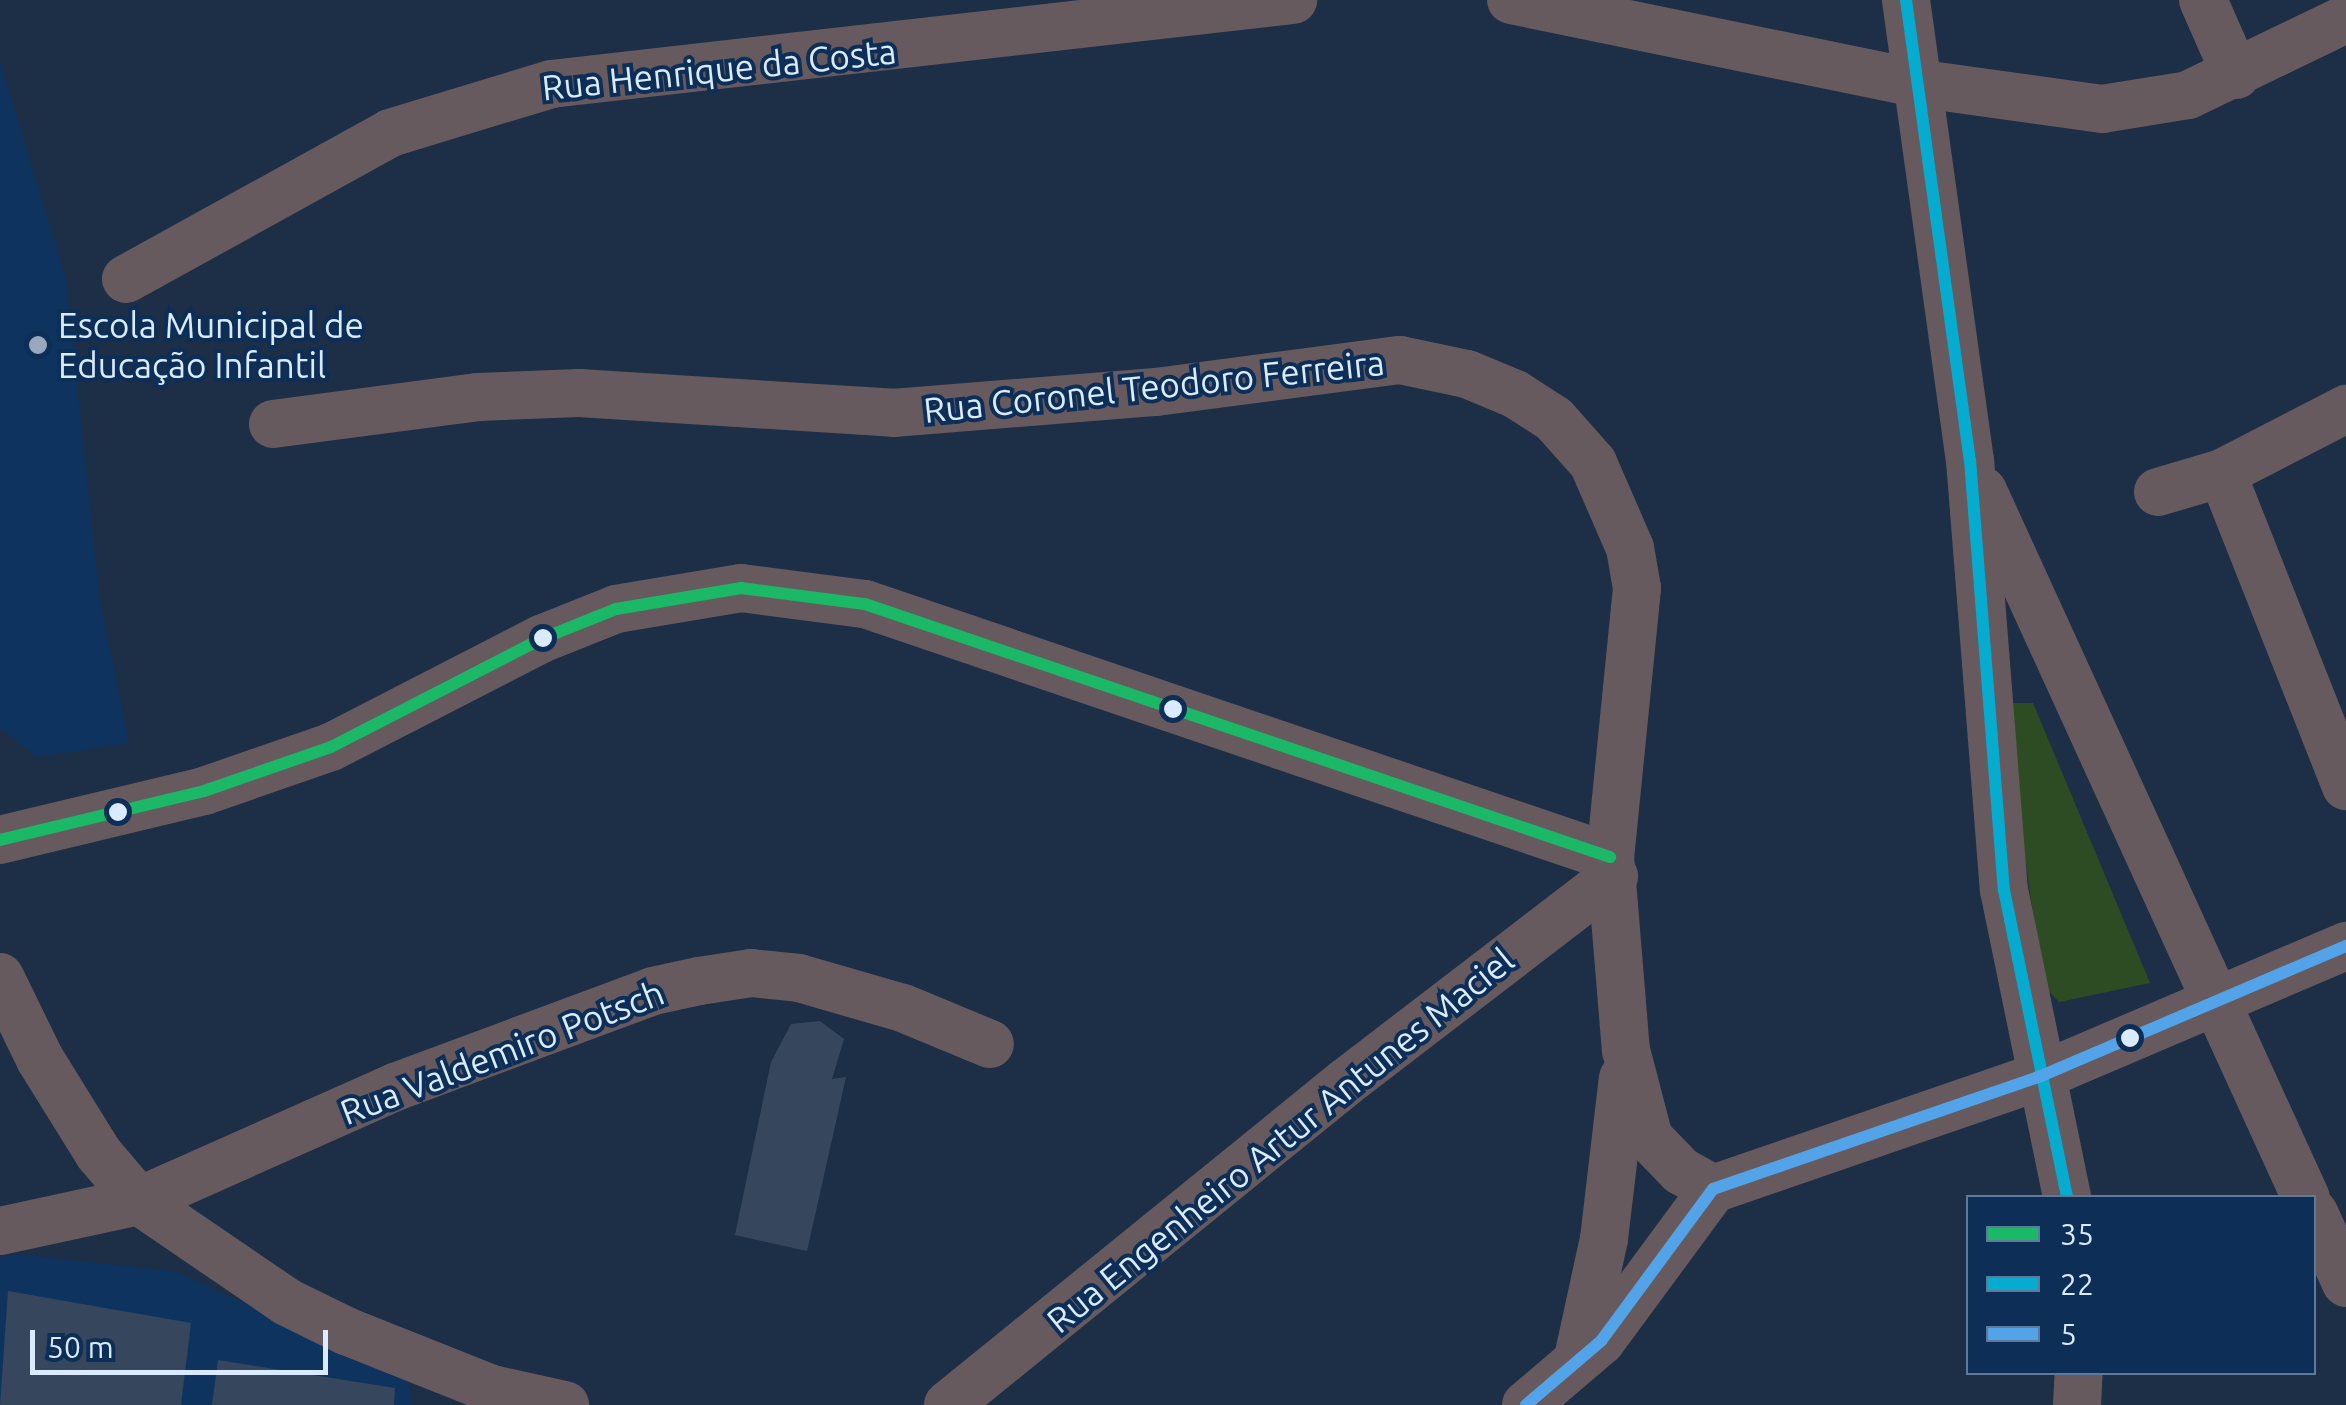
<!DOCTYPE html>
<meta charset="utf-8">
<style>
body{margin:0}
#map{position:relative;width:2346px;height:1405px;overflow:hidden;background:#1d2f46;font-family:Ubuntu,sans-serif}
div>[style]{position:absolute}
.built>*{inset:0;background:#0e335f}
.green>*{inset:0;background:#2e4c24}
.building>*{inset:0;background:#36475d}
.minor>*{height:48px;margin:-24px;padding:0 24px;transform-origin:24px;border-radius:24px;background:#675a5e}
.bus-1>*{height:12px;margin:-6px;padding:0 6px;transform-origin:6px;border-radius:6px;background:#1ab867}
.bus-2>*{height:12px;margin:-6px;padding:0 6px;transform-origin:6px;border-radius:6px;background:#06acd0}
.bus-3>*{height:12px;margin:-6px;padding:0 6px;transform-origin:6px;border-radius:6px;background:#53a3e8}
.dots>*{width:28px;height:28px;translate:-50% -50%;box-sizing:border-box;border:5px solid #0c2e57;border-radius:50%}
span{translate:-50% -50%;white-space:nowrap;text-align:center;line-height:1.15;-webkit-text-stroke:8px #0c2e57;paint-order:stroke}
.street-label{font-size:35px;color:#daeaff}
.poi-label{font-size:35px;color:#daeaff}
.left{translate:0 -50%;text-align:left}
.legend{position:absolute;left:1966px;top:1195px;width:350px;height:180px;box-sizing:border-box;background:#0c2e57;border:2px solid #5e799a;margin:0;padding:12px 18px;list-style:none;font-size:30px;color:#daeaff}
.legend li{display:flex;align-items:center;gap:20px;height:50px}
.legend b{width:50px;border:2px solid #5e799a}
.scale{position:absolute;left:30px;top:1330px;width:298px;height:45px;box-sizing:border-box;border:5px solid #daeaff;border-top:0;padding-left:12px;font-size:30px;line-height:35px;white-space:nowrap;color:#daeaff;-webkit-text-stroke:8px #0c2e57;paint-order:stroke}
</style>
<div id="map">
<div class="built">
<i style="clip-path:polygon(0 62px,66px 279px,99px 596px,129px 743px,37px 757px,0 728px)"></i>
<i style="clip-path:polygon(15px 1254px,175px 1271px,408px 1381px,412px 1405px,0 1405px,0 1257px)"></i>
</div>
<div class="green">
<i style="clip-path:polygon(2012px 703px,2033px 703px,2150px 983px,2059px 1002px,2043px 985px,2006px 721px)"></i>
</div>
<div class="building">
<i style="clip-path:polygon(820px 1021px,844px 1039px,832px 1079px,846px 1077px,807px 1251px,735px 1235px,771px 1062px,791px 1024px)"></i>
<i style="clip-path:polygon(8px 1291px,191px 1323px,181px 1405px,0 1405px)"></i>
<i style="clip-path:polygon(218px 1360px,395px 1388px,394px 1405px,212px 1405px)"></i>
</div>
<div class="minor">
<i style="left:1511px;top:0;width:412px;rotate:11.6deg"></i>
<i style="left:1915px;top:83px;width:189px;rotate:7.9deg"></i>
<i style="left:2102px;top:109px;width:87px;rotate:-9.2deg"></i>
<i style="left:2188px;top:95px;width:175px;rotate:-25.7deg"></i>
<i style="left:1906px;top:0;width:464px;rotate:82.1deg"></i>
<i style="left:1970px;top:460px;width:431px;rotate:85.5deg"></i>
<i style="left:2004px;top:890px;width:314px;rotate:78.4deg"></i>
<i style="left:2203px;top:0;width:82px;rotate:66.3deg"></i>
<i style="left:126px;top:279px;width:302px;rotate:-28.9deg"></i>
<i style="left:390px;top:133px;width:168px;rotate:-16.9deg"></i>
<i style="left:551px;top:84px;width:747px;rotate:-6.46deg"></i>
<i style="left:273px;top:424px;width:206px;rotate:-7.5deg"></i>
<i style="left:477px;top:397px;width:102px;rotate:-2.2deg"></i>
<i style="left:579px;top:393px;width:315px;rotate:3.6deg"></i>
<i style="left:893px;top:413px;width:264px;rotate:-4.6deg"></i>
<i style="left:1156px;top:392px;width:246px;rotate:-7.5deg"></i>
<i style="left:1400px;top:360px;width:68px;rotate:11.8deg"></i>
<i style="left:1467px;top:374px;width:52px;rotate:22.6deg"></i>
<i style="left:1515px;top:394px;width:46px;rotate:32.7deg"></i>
<i style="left:1554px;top:419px;width:59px;rotate:48.4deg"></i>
<i style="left:1593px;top:463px;width:93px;rotate:66.5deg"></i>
<i style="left:1630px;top:548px;width:41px;rotate:80.1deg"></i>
<i style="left:1637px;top:588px;width:270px;rotate:95.7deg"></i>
<i style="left:1610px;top:857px;width:194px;rotate:85.3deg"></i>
<i style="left:1626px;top:1050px;width:91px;rotate:75.4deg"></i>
<i style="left:1649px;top:1138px;width:46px;rotate:45.9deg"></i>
<i style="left:1681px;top:1171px;width:37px;rotate:29deg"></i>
<i style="left:2222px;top:473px;width:337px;rotate:68.4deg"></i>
<i style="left:1983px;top:491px;width:777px;rotate:65.45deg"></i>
<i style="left:2158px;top:492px;width:67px;rotate:-16.5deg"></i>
<i style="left:2222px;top:473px;width:140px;rotate:-27.3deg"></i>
<i style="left:0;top:840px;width:210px;rotate:-13.5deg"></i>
<i style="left:204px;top:791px;width:134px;rotate:-19.1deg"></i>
<i style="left:331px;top:747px;width:236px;rotate:-27.2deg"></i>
<i style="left:541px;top:639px;width:81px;rotate:-21.8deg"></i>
<i style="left:616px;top:609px;width:127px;rotate:-9.5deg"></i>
<i style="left:741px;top:588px;width:125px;rotate:7.4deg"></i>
<i style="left:865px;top:604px;width:787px;rotate:18.76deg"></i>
<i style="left:0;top:977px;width:91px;rotate:64deg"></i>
<i style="left:40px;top:1059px;width:112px;rotate:58.2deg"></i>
<i style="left:99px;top:1154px;width:62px;rotate:49.6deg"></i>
<i style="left:139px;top:1201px;width:179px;rotate:34.3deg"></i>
<i style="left:287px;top:1302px;width:66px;rotate:26.2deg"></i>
<i style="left:346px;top:1331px;width:157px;rotate:21.7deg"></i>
<i style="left:492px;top:1389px;width:75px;rotate:12.4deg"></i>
<i style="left:2314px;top:1213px;width:77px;rotate:65.4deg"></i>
<i style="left:0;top:1231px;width:142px;rotate:-12.2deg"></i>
<i style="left:139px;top:1201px;width:280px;rotate:-24deg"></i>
<i style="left:395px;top:1087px;width:275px;rotate:-20.4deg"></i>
<i style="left:653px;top:991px;width:47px;rotate:-12.3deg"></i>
<i style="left:699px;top:981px;width:53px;rotate:-8.7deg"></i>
<i style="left:751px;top:973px;width:48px;rotate:5.9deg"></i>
<i style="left:799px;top:978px;width:108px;rotate:16.1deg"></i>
<i style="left:903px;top:1008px;width:94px;rotate:22.5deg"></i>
<i style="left:1578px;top:1358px;width:122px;rotate:-77.7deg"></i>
<i style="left:1604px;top:1239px;width:162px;rotate:-83.3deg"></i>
<i style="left:948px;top:1405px;width:513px;rotate:-39.06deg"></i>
<i style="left:1346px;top:1082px;width:338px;rotate:-37.5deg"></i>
<i style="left:1526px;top:1405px;width:99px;rotate:-40.5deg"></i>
<i style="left:1601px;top:1341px;width:189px;rotate:-53.6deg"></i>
<i style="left:1713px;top:1189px;width:347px;rotate:-19deg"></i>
<i style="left:2041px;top:1076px;width:332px;rotate:-23.1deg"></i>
<i style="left:2077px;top:1405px;width:33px;rotate:-87deg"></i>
</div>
<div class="bus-1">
<i style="left:0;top:840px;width:210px;rotate:-13.5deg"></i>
<i style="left:204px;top:791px;width:134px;rotate:-19.1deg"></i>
<i style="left:331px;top:747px;width:236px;rotate:-27.2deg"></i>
<i style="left:541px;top:639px;width:81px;rotate:-21.8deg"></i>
<i style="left:616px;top:609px;width:127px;rotate:-9.5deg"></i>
<i style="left:741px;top:588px;width:125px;rotate:7.4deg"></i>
<i style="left:865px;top:604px;width:787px;rotate:18.76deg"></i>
</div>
<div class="bus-2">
<i style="left:1906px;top:0;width:464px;rotate:82.1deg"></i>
<i style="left:1970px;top:460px;width:431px;rotate:85.5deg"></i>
<i style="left:2004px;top:890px;width:314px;rotate:78.4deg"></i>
</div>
<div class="bus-3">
<i style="left:1526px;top:1405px;width:99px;rotate:-40.5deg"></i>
<i style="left:1601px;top:1341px;width:189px;rotate:-53.6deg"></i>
<i style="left:1713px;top:1189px;width:347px;rotate:-19deg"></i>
<i style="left:2041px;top:1076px;width:332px;rotate:-23.1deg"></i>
</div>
<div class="dots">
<i style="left:38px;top:345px;background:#98a9be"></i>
<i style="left:543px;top:638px;background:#daeaff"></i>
<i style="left:1173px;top:709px;background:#daeaff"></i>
<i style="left:118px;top:812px;background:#daeaff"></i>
<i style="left:2130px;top:1038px;background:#daeaff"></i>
</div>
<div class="street-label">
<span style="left:719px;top:69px;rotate:-6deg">Rua Henrique da Costa</span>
<span style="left:1154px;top:386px;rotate:-6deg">Rua Coronel Teodoro Ferreira</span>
<span style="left:502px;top:1052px;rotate:-21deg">Rua Valdemiro Potsch</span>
<span style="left:1280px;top:1140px;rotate:-39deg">Rua Engenheiro Artur Antunes Maciel</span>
</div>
<div class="poi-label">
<span class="left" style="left:58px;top:345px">Escola Municipal de<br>Educação Infantil</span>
</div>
<ul class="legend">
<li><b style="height:12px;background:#1ab867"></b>35</li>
<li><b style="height:12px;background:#06acd0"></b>22</li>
<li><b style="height:12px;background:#53a3e8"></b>5</li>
</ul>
<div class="scale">50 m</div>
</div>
